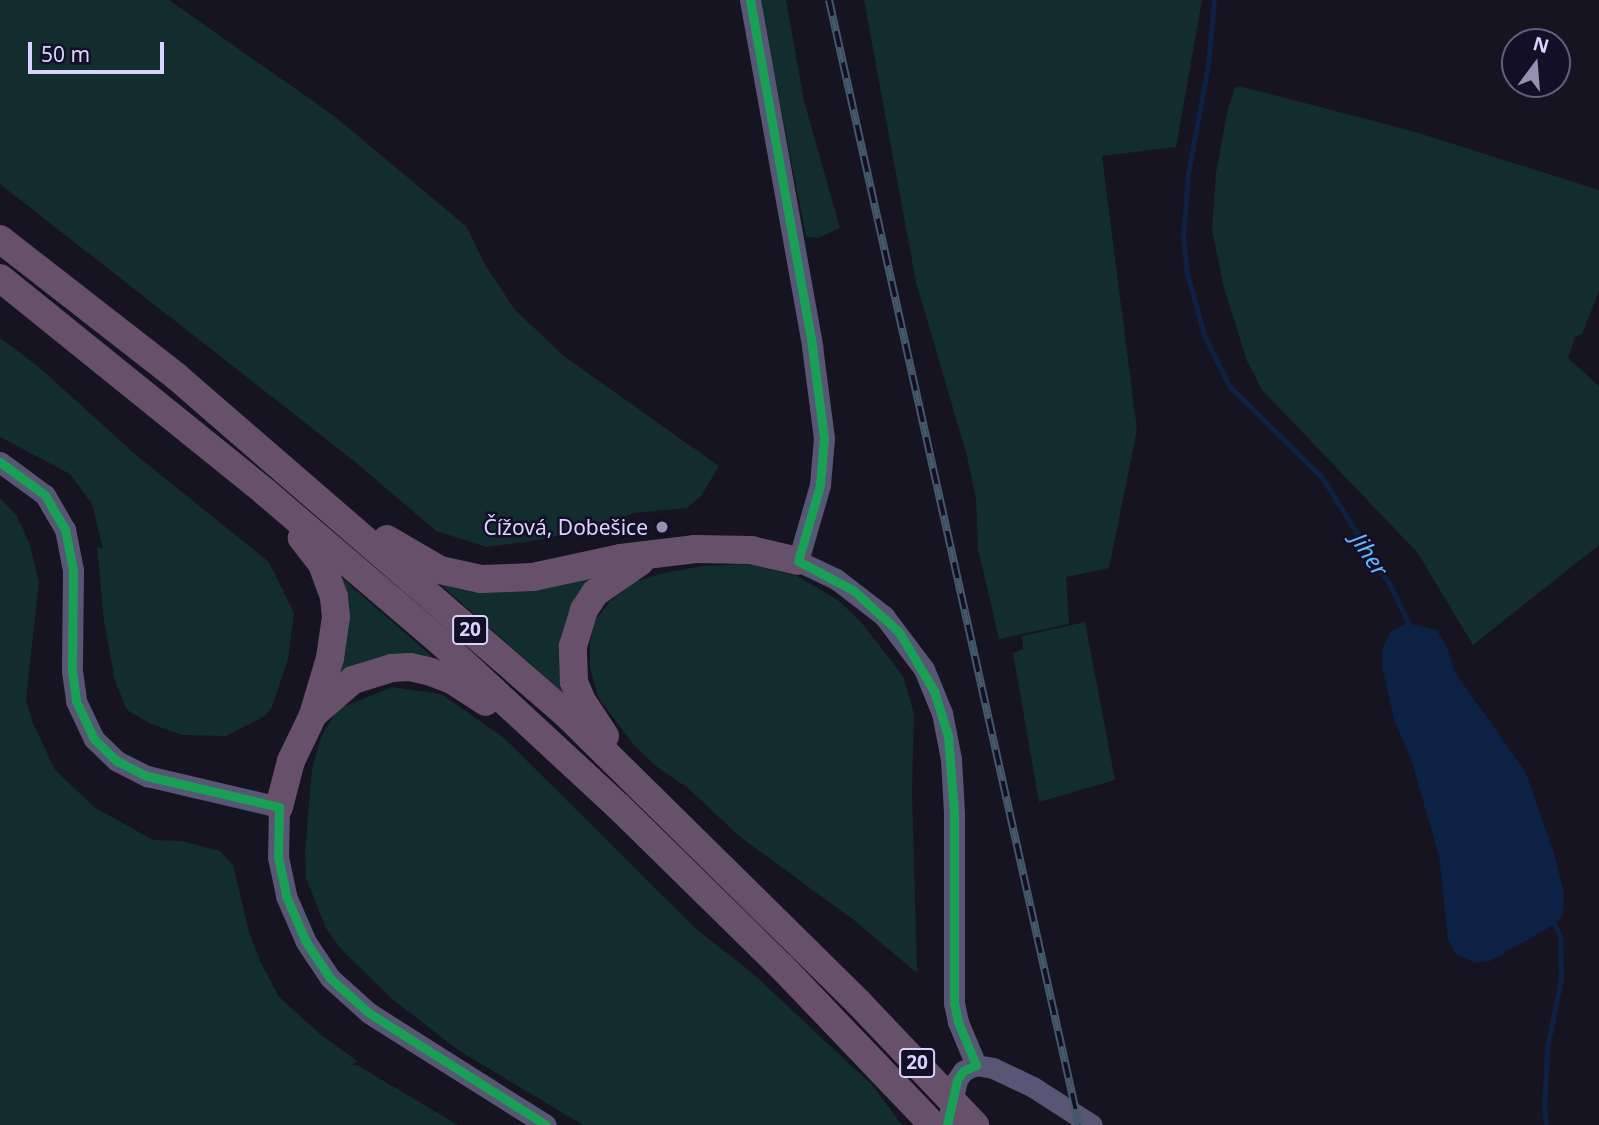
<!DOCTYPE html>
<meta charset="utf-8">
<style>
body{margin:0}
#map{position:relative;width:1599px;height:1125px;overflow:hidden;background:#161421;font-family:"Noto Sans",sans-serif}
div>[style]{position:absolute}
.green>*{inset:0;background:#132c2d}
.water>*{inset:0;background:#0d2144}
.stream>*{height:5px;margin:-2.5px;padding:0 2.5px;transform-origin:2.5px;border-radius:2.5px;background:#0d2144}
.secondary>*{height:21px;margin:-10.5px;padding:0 10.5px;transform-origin:10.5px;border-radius:10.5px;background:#575674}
.highway>*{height:28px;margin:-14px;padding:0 14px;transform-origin:14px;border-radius:14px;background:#67516a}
.rail>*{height:8px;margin-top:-4px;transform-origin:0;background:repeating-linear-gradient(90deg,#130f26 0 16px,#43596b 0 32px);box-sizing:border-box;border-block:2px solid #43596b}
.highway-bridge>*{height:28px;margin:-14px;padding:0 14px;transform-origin:14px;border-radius:14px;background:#67516a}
.cycleway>*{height:9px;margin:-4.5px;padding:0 4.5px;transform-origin:4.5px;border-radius:4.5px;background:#1a9f57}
.dots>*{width:19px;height:19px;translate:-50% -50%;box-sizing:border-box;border:4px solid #130f26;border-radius:50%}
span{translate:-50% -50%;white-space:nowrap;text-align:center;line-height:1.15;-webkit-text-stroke:5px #130f26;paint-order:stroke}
.shield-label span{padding:2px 5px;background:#130f26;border:2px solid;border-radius:5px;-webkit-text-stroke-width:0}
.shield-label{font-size:19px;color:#d9d4ff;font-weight:700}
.poi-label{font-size:21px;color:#d9d4ff}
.right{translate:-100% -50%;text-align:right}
.water-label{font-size:23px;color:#62b6ff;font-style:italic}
.north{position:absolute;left:1501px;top:28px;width:70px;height:70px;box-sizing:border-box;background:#130f26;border:2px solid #625e7d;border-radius:50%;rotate:16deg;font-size:19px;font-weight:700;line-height:28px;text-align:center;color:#d9d4ff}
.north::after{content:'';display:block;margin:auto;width:24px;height:32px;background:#9591b1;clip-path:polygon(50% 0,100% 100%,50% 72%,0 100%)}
.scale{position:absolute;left:28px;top:42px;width:136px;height:32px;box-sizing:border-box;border:4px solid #d9d4ff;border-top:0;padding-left:9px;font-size:21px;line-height:24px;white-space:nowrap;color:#d9d4ff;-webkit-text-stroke:5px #130f26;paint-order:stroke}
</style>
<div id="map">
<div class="green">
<i style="clip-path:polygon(0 0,169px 0,334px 116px,467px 227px,484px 263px,515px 310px,565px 357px,719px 466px,701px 496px,687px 508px,634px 513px,578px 532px,526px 542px,487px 547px,436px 531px,354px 461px,0 184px)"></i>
<i style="clip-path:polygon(760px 0,786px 0,804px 101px,840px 228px,818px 238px,806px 237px)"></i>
<i style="clip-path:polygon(864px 0,1202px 0,1176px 147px,1102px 156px,1137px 430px,1109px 568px,1066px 577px,1069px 624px,999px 639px,978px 549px,976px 499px,967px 456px,916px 282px)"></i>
<i style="clip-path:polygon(1239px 86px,1412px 131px,1599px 190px,1599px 291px,1582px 334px,1575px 337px,1568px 358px,1599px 386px,1599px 545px,1473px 645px,1417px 552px,1262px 390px,1247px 361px,1224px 288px,1212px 230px,1216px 173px,1228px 108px,1235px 88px)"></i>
<i style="clip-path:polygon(0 338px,39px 367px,137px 456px,269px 562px,294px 613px,288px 659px,272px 707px,265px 716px,226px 736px,182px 735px,149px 723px,127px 710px,115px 681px,104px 621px,97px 546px,103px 549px,92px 504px,70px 474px,0 437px)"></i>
<i style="clip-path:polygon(0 498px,17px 516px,30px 545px,39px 582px,26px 700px,33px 723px,55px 770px,94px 807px,153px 840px,181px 841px,220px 851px,233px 865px,249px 932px,261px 963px,279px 997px,320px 1034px,357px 1061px,352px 1065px,357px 1065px,458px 1125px,0 1125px)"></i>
<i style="clip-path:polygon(750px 564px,797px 576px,838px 600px,861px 622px,903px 676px,914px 714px,912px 792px,917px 973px,855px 921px,739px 836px,688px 788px,657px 767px,633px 744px,598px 697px,590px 668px,590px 642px,595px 621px,610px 601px,634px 582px,664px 573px,703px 566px)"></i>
<i style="clip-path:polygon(604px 570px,570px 699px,439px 583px)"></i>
<i style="clip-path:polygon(334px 571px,443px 666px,328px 688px)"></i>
<i style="clip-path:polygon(1085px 622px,1115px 780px,1039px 802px,1013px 653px,1023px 649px,1022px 636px)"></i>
<i style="clip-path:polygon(392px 687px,441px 694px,504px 738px,696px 929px,750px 971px,872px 1085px,902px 1125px,583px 1125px,458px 1050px,392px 999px,341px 949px,326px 928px,306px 878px,305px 851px,312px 769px,321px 737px,338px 709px)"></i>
</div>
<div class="water">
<i style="clip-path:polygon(1406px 623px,1437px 630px,1447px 647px,1454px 671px,1525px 771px,1553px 850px,1564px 892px,1563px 914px,1555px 924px,1490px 961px,1475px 963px,1455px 953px,1448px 939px,1439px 856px,1411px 759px,1394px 720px,1382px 666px,1383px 648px,1390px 633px)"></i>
</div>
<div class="stream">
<i style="left:1214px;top:0;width:65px;rotate:95.3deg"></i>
<i style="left:1208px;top:65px;width:111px;rotate:100.4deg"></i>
<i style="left:1188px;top:174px;width:62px;rotate:94.6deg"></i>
<i style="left:1183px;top:236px;width:37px;rotate:84deg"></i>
<i style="left:1187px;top:273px;width:64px;rotate:74.7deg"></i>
<i style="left:1204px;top:335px;width:58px;rotate:63.4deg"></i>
<i style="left:1230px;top:387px;width:127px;rotate:44.4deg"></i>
<i style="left:1321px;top:476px;width:129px;rotate:57.7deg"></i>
<i style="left:1390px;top:585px;width:47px;rotate:64.5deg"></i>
<i style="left:1546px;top:1125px;width:16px;rotate:-97deg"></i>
<i style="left:1544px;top:1109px;width:61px;rotate:-87.2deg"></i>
<i style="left:1547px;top:1048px;width:70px;rotate:-78.5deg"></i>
<i style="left:1561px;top:979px;width:43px;rotate:-91.3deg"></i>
<i style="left:1560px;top:936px;width:19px;rotate:-115deg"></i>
</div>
<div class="secondary">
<i style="left:750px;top:0;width:352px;rotate:79.8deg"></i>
<i style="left:812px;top:346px;width:93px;rotate:82.6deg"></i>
<i style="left:824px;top:438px;width:47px;rotate:94.9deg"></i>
<i style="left:820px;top:485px;width:79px;rotate:106.1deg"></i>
<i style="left:798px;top:561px;width:42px;rotate:25.3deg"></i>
<i style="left:836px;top:579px;width:61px;rotate:37.6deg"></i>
<i style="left:884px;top:616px;width:66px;rotate:53deg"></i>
<i style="left:924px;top:669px;width:48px;rotate:67.8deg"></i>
<i style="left:942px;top:713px;width:47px;rotate:78.9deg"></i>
<i style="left:951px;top:759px;width:54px;rotate:86.8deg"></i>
<i style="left:954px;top:813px;width:190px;rotate:90deg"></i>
<i style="left:954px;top:1003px;width:19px;rotate:78deg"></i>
<i style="left:958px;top:1022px;width:47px;rotate:67.3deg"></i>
<i style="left:0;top:462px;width:56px;rotate:36.3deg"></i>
<i style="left:45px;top:495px;width:39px;rotate:60deg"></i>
<i style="left:65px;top:529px;width:42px;rotate:79deg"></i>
<i style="left:73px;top:570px;width:101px;rotate:90.6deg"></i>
<i style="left:72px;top:671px;width:30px;rotate:82deg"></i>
<i style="left:76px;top:701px;width:42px;rotate:64.7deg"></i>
<i style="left:94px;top:739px;width:32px;rotate:44deg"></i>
<i style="left:117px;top:761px;width:34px;rotate:27deg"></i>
<i style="left:147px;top:776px;width:136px;rotate:13.2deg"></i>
<i style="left:279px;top:807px;width:50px;rotate:91.1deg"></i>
<i style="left:278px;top:857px;width:40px;rotate:78deg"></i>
<i style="left:286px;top:896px;width:50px;rotate:66.5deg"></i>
<i style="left:306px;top:942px;width:43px;rotate:56.3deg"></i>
<i style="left:330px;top:978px;width:52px;rotate:41.9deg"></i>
<i style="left:369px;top:1013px;width:209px;rotate:32.3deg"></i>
<i style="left:976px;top:1065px;width:17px;rotate:10deg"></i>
<i style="left:993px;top:1068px;width:44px;rotate:25.4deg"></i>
<i style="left:1033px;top:1087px;width:70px;rotate:32.8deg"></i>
<i style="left:947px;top:1125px;width:46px;rotate:-77.5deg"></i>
<i style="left:957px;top:1080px;width:11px;rotate:-56deg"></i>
<i style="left:963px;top:1071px;width:14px;rotate:-25deg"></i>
</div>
<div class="highway">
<i style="left:0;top:239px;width:224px;rotate:37.9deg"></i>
<i style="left:177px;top:377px;width:513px;rotate:40.89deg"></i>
<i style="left:565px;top:713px;width:412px;rotate:44.6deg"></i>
<i style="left:0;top:278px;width:341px;rotate:38.9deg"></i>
<i style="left:265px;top:492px;width:235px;rotate:40.5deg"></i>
<i style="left:444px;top:645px;width:237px;rotate:42.8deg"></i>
<i style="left:618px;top:806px;width:230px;rotate:44.5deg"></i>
<i style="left:782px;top:967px;width:219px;rotate:46.3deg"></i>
<i style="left:387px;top:539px;width:61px;rotate:30.3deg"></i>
<i style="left:440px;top:570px;width:42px;rotate:12.4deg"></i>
<i style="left:481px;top:579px;width:52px;rotate:-2.2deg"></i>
<i style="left:533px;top:577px;width:90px;rotate:-12.2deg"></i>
<i style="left:621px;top:558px;width:75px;rotate:-6.9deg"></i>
<i style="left:695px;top:549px;width:56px;rotate:1deg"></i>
<i style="left:751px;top:550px;width:48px;rotate:13.2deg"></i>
<i style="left:315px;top:713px;width:50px;rotate:-41deg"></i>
<i style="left:353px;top:680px;width:41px;rotate:-17.1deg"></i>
<i style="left:392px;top:668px;width:18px;rotate:-3deg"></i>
<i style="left:410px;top:667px;width:22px;rotate:13deg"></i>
<i style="left:431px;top:672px;width:22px;rotate:21deg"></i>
<i style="left:452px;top:680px;width:40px;rotate:32.9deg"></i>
<i style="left:605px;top:736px;width:42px;rotate:-123.3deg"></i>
<i style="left:582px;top:701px;width:21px;rotate:-113deg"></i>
<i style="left:574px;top:682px;width:36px;rotate:-92deg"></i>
<i style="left:573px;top:646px;width:38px;rotate:-73deg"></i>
<i style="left:584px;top:610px;width:20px;rotate:-57deg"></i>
<i style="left:595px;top:593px;width:55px;rotate:-34.6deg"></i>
<i style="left:279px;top:807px;width:48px;rotate:-75.4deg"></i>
<i style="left:291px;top:761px;width:51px;rotate:-64.4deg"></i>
<i style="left:313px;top:715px;width:59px;rotate:-73.4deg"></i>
<i style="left:330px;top:658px;width:41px;rotate:-81.7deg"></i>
<i style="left:336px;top:617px;width:20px;rotate:-96deg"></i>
<i style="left:334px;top:597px;width:35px;rotate:-110deg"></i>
<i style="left:322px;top:564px;width:33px;rotate:-128deg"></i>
</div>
<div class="rail">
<i style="left:829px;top:0;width:1152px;rotate:77.47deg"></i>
</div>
<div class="highway-bridge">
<i style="left:858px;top:1002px;width:170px;rotate:46.4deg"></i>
</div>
<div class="cycleway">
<i style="left:750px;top:0;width:352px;rotate:79.8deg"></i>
<i style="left:812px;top:346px;width:93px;rotate:82.6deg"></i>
<i style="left:824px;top:438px;width:47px;rotate:94.9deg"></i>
<i style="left:820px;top:485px;width:79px;rotate:106.1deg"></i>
<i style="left:798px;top:561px;width:62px;rotate:27.8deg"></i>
<i style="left:853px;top:590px;width:62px;rotate:42.4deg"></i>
<i style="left:899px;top:632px;width:69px;rotate:59.3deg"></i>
<i style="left:934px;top:691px;width:47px;rotate:72.7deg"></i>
<i style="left:948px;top:736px;width:77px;rotate:85.5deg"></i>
<i style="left:954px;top:813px;width:190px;rotate:90deg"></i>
<i style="left:954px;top:1003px;width:19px;rotate:78deg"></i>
<i style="left:958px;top:1022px;width:47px;rotate:67.3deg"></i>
<i style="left:976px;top:1065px;width:14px;rotate:155deg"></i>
<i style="left:963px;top:1071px;width:11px;rotate:124deg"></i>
<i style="left:957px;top:1080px;width:46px;rotate:102.5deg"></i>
<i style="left:0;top:462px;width:56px;rotate:36.3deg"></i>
<i style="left:45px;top:495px;width:39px;rotate:60deg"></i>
<i style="left:65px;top:529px;width:42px;rotate:79deg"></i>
<i style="left:73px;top:570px;width:101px;rotate:90.6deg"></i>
<i style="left:72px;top:671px;width:30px;rotate:82deg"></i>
<i style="left:76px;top:701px;width:42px;rotate:64.7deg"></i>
<i style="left:94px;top:739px;width:32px;rotate:44deg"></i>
<i style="left:117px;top:761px;width:34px;rotate:27deg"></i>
<i style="left:147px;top:776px;width:136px;rotate:13.2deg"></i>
<i style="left:279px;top:807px;width:50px;rotate:91.1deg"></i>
<i style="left:278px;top:857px;width:40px;rotate:78deg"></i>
<i style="left:286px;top:896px;width:50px;rotate:66.5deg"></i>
<i style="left:306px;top:942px;width:43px;rotate:56.3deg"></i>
<i style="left:330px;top:978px;width:52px;rotate:41.9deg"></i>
<i style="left:369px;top:1013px;width:209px;rotate:32.3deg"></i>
</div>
<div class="dots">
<i style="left:662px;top:527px;background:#9591b1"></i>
</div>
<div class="shield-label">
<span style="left:470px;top:630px">20</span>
<span style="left:917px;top:1063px">20</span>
</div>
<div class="poi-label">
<span class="right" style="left:648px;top:527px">Čížová, Dobešice</span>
</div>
<div class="water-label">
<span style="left:1370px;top:554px;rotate:57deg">Jiher</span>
</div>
<div class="north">N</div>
<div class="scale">50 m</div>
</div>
